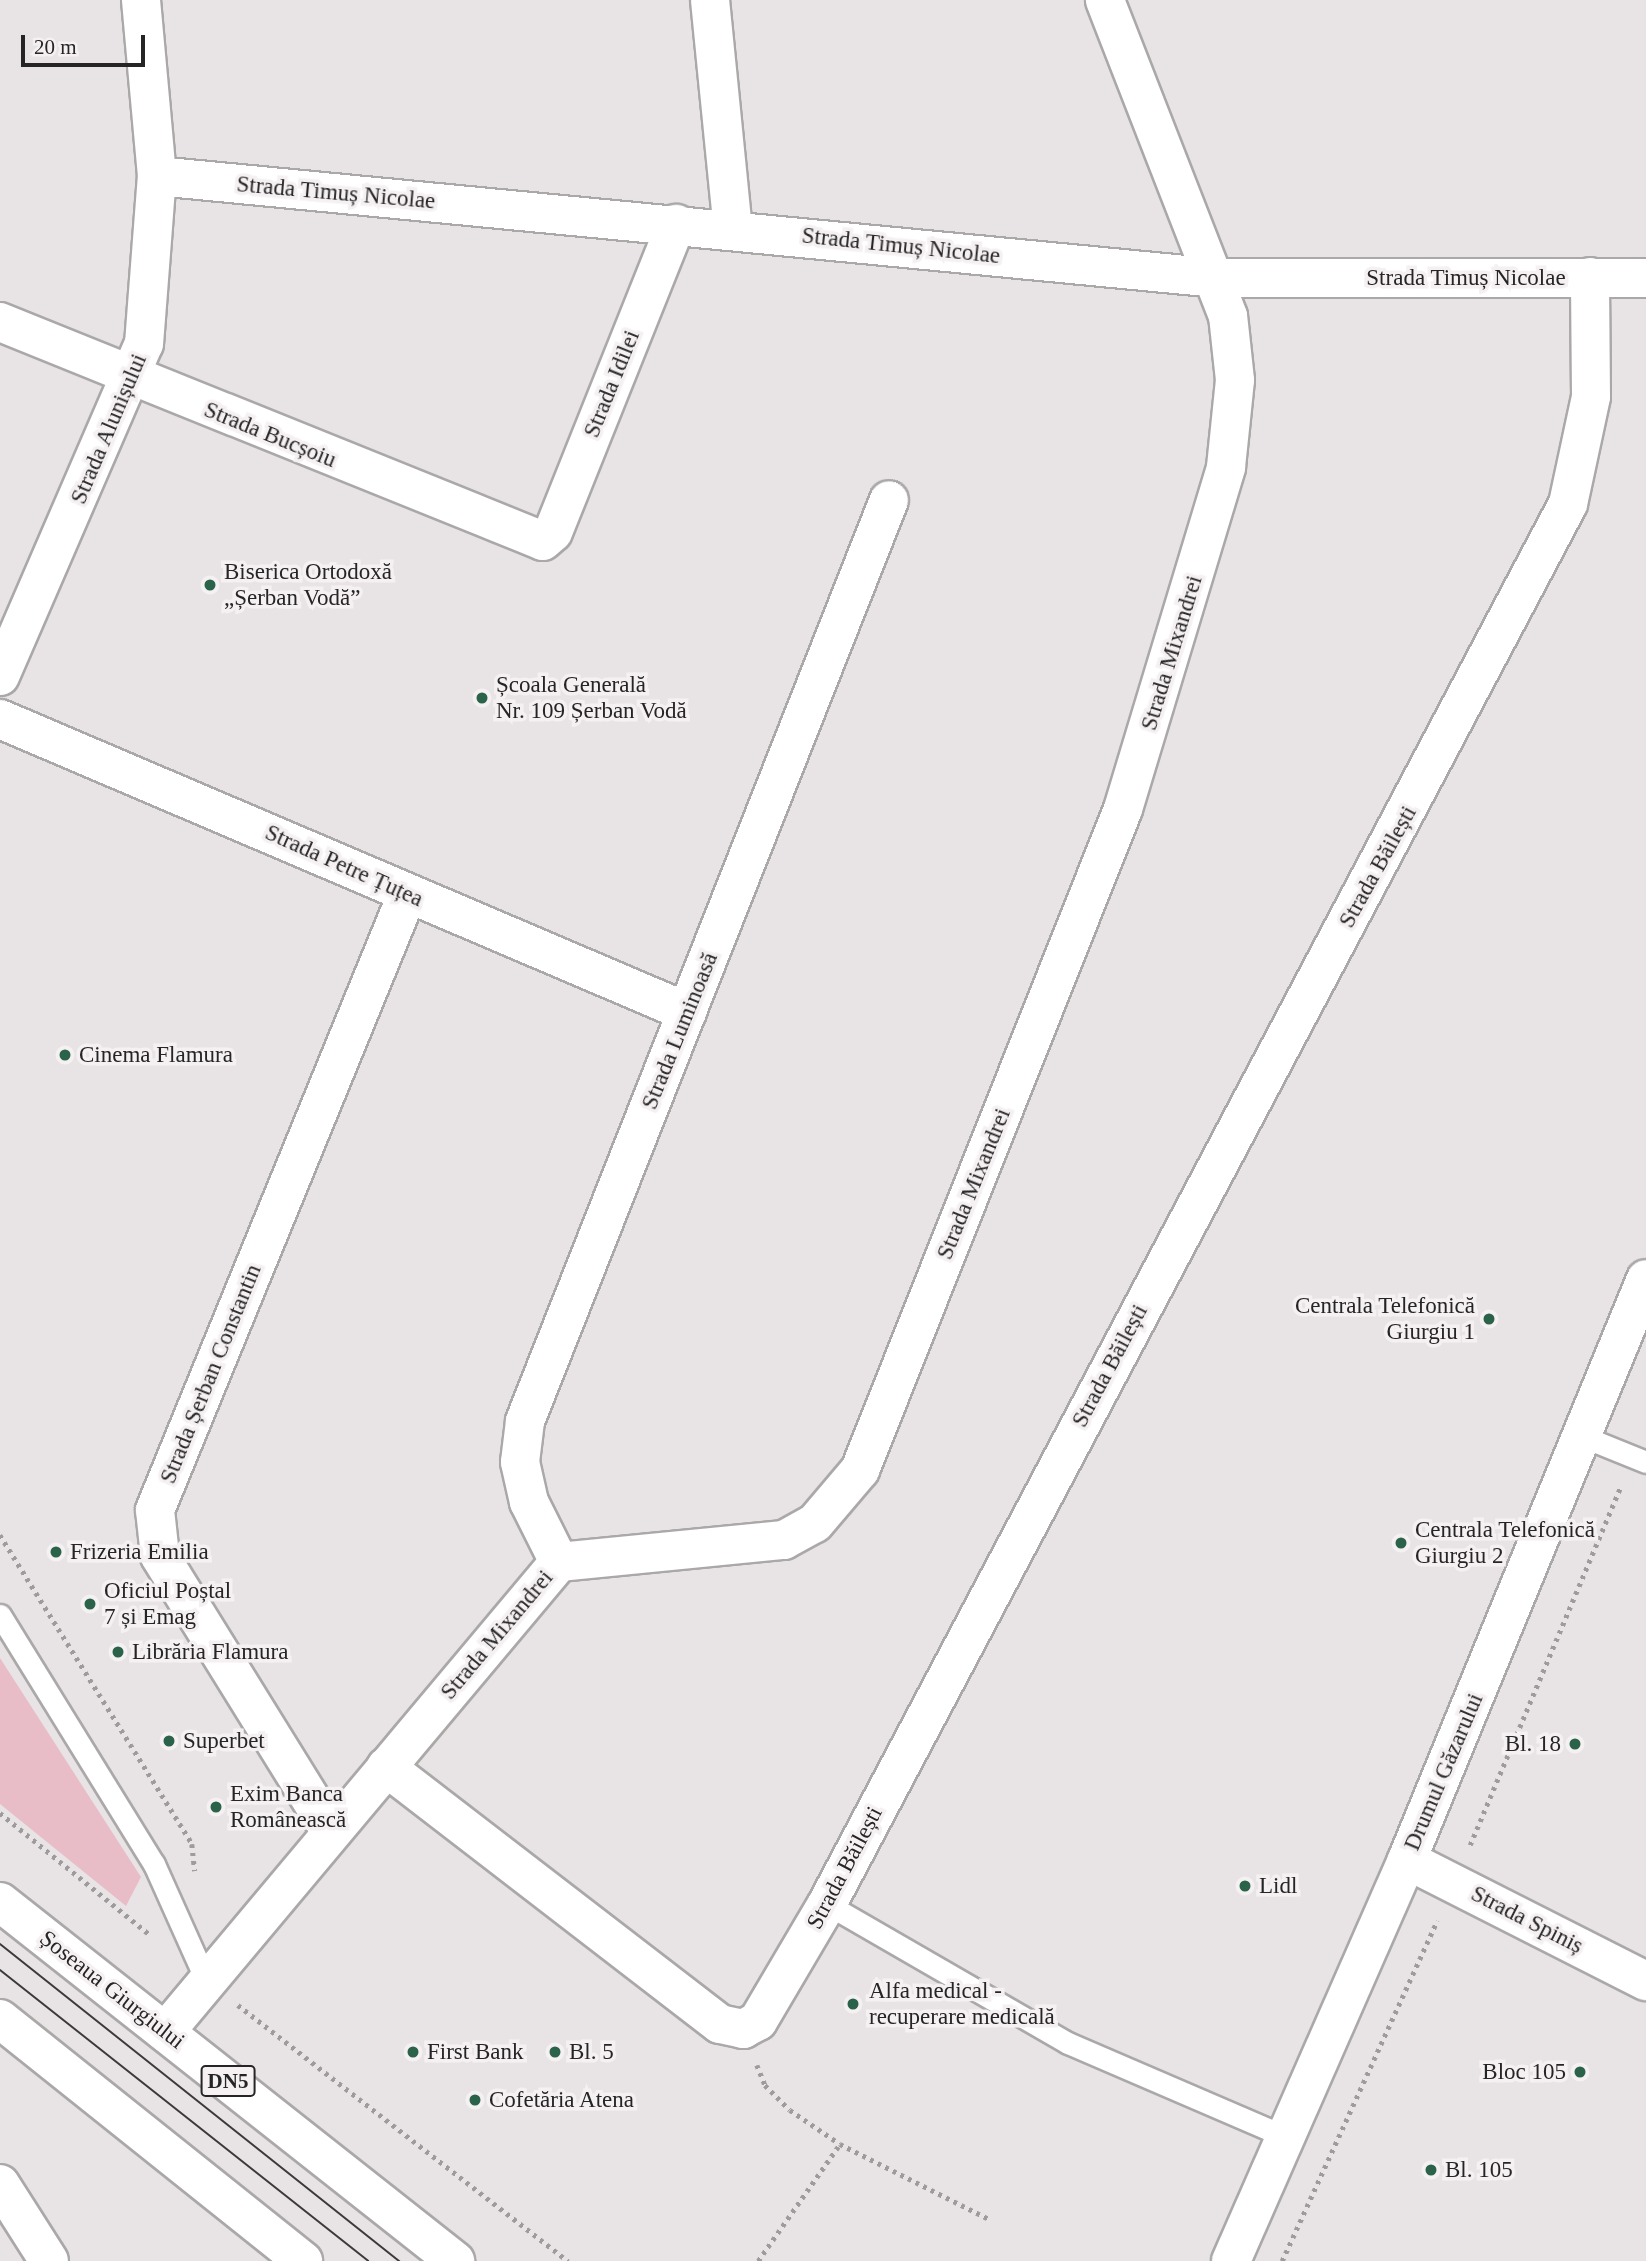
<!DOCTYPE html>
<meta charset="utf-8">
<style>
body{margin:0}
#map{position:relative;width:1646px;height:2261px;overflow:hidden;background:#e8e4e5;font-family:Georgia,serif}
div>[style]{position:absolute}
.green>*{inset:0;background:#e9bdc8}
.path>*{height:4.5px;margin-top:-2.25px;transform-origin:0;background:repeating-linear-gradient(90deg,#9d9b9b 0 3.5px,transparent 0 8.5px)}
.roads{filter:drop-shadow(2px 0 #aba8a8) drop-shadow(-2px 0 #aba8a8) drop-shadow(0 2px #aba8a8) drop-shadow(0 -2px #aba8a8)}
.lane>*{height:21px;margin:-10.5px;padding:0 10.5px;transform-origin:10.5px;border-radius:10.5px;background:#fff}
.street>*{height:38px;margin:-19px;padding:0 19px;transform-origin:19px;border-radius:19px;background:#fff}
.secondary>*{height:38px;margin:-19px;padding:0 19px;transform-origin:19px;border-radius:19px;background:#fff}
.primary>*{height:38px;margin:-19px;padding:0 19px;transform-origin:19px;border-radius:19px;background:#fff}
.tram>*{height:2px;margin:-1px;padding:0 1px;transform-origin:1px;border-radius:1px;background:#3b3939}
.dots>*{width:19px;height:19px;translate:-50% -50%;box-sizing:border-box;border:4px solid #f5f1f2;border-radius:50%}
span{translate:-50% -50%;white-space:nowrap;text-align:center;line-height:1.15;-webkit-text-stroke:7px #f5f1f2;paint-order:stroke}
.shield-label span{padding:2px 5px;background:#f5f1f2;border:2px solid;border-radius:5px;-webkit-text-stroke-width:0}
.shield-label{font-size:21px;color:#262525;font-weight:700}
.street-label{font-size:23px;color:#262525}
.poi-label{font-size:23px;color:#262525}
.left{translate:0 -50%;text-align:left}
.right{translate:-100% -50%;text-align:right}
.scale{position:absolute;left:21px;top:35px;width:124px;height:32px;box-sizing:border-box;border:4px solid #262525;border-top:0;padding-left:9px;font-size:21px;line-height:24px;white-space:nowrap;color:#262525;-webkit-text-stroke:5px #f5f1f2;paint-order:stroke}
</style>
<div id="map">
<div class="green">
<i style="clip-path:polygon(0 1658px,141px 1877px,126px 1906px,0 1804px)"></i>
</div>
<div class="path">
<i style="left:0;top:1535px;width:364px;rotate:58.1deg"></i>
<i style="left:192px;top:1844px;width:27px;rotate:84deg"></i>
<i style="left:0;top:1813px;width:192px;rotate:39.1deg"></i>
<i style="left:1470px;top:1845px;width:389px;rotate:-67.2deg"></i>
<i style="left:238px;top:2005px;width:418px;rotate:37.8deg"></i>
<i style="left:757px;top:2065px;width:22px;rotate:68deg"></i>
<i style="left:765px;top:2085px;width:35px;rotate:45deg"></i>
<i style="left:790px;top:2110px;width:60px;rotate:34.2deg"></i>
<i style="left:840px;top:2144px;width:169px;rotate:26.7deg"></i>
<i style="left:758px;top:2261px;width:143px;rotate:-55deg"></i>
<i style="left:1282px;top:2261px;width:374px;rotate:-65.5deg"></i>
</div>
<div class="roads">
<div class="lane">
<i style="left:1584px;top:1437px;width:67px;rotate:22deg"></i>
<i style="left:0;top:1615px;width:293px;rotate:58.3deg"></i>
<i style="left:154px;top:1864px;width:127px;rotate:65.9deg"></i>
<i style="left:827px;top:1904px;width:278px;rotate:30deg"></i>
<i style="left:1068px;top:2043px;width:237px;rotate:23.3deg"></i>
</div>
<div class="street">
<i style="left:710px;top:0;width:230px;rotate:84.3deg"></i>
<i style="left:157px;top:176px;width:1065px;rotate:5.5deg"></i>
<i style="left:1217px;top:278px;width:429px"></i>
<i style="left:0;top:322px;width:585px;rotate:21.96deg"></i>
<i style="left:543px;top:541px;width:13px;rotate:-42deg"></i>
<i style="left:553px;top:532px;width:332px;rotate:-68.2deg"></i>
<i style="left:0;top:676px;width:362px;rotate:-66.6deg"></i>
<i style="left:144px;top:344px;width:169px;rotate:-85.6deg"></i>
<i style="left:157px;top:176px;width:177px;rotate:-95.2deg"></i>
<i style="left:0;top:719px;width:747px;rotate:23.1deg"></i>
<i style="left:559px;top:1562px;width:67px;rotate:-116.6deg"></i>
<i style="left:529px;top:1502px;width:41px;rotate:-102.7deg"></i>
<i style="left:520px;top:1462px;width:41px;rotate:-83deg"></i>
<i style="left:525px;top:1421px;width:990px;rotate:-68.43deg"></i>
<i style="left:386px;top:1767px;width:421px;rotate:37.6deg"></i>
<i style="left:720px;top:2024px;width:24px;rotate:12deg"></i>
<i style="left:743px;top:2029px;width:17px;rotate:-28deg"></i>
<i style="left:758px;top:2021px;width:136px;rotate:-59.5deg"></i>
<i style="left:827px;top:1904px;width:1584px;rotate:-62.11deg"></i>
<i style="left:1568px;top:504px;width:109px;rotate:-77.9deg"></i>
<i style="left:1591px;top:397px;width:120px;rotate:-90.5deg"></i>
<i style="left:331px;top:1832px;width:325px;rotate:-121.8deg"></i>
<i style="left:160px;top:1556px;width:46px;rotate:-96.2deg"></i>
<i style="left:155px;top:1510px;width:665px;rotate:-67.72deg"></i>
<i style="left:1407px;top:1860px;width:268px;rotate:26.9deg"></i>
<i style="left:165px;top:2032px;width:613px;rotate:-50.03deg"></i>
<i style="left:559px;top:1562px;width:226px;rotate:-5.6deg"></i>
<i style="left:784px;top:1540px;width:35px;rotate:-29deg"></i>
<i style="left:815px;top:1523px;width:70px;rotate:-49.7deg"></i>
<i style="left:860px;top:1470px;width:711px;rotate:-68.3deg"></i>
<i style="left:1123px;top:809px;width:357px;rotate:-73.2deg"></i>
<i style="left:1226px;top:467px;width:87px;rotate:-84.1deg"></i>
<i style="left:1235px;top:380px;width:64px;rotate:-96.2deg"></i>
<i style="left:1228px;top:316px;width:339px;rotate:-111.3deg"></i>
<i style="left:0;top:2184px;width:91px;rotate:57.5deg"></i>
</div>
<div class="secondary">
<i style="left:1231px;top:2261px;width:438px;rotate:-66.3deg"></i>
<i style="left:1407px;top:1860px;width:628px;rotate:-67.64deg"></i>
</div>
<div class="primary">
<i style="left:0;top:1902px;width:580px;rotate:38.27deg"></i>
<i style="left:0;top:2019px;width:388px;rotate:38.6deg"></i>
</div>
</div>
<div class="tram">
<i style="left:0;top:1944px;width:510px;rotate:38.47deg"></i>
<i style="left:0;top:1970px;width:469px;rotate:38.3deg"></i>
</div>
<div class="dots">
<i style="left:210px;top:585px;background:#2a624a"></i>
<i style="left:482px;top:698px;background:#2a624a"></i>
<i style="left:65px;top:1055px;background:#2a624a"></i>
<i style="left:1489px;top:1319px;background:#2a624a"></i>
<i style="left:1401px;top:1543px;background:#2a624a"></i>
<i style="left:56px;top:1552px;background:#2a624a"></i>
<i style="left:90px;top:1604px;background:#2a624a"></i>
<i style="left:118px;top:1652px;background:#2a624a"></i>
<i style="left:169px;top:1741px;background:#2a624a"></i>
<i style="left:1575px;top:1744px;background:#2a624a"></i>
<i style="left:216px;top:1807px;background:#2a624a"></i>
<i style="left:1245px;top:1886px;background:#2a624a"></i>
<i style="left:853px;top:2004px;background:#2a624a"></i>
<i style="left:413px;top:2052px;background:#2a624a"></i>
<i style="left:555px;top:2052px;background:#2a624a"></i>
<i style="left:1580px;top:2072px;background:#2a624a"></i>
<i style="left:475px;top:2100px;background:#2a624a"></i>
<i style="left:1431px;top:2170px;background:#2a624a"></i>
</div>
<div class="shield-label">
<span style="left:228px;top:2081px">DN5</span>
</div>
<div class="street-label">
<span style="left:336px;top:193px;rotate:5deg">Strada Timuș Nicolae</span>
<span style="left:901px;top:246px;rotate:6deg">Strada Timuș Nicolae</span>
<span style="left:1466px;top:278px">Strada Timuș Nicolae</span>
<span style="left:612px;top:384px;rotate:-68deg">Strada Idilei</span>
<span style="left:109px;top:429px;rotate:-67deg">Strada Alunișului</span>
<span style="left:270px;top:435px;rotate:22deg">Strada Bucșoiu</span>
<span style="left:1172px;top:653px;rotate:-73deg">Strada Mixandrei</span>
<span style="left:344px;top:866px;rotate:24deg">Strada Petre Țuțea</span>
<span style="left:1378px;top:867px;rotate:-61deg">Strada Băilești</span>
<span style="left:680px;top:1031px;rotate:-68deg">Strada Luminoasă</span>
<span style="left:974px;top:1184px;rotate:-68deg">Strada Mixandrei</span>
<span style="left:1110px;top:1366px;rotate:-62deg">Strada Băilești</span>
<span style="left:211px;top:1374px;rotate:-68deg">Strada Șerban Constantin</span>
<span style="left:497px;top:1635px;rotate:-50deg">Strada Mixandrei</span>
<span style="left:1444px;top:1772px;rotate:-67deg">Drumul Găzarului</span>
<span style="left:845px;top:1868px;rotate:-62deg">Strada Băilești</span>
<span style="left:1527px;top:1920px;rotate:27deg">Strada Spiniș</span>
<span style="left:112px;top:1990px;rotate:38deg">Șoseaua Giurgiului</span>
</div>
<div class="poi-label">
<span class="left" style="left:224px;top:585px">Biserica Ortodoxă<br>„Șerban Vodă”</span>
<span class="left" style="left:496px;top:698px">Școala Generală<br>Nr. 109 Șerban Vodă</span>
<span class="left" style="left:79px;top:1055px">Cinema Flamura</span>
<span class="right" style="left:1475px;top:1319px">Centrala Telefonică<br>Giurgiu 1</span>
<span class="left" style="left:1415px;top:1543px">Centrala Telefonică<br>Giurgiu 2</span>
<span class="left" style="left:70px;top:1552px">Frizeria Emilia</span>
<span class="left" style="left:104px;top:1604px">Oficiul Poștal<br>7 și Emag</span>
<span class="left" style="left:132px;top:1652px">Librăria Flamura</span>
<span class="left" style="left:183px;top:1741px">Superbet</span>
<span class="right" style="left:1561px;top:1744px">Bl. 18</span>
<span class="left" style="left:230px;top:1807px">Exim Banca<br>Românească</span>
<span class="left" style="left:1259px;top:1886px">Lidl</span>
<span class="left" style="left:869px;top:2004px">Alfa medical -<br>recuperare medicală</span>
<span class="left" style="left:427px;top:2052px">First Bank</span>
<span class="left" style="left:569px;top:2052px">Bl. 5</span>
<span class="right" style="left:1566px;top:2072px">Bloc 105</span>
<span class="left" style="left:489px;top:2100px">Cofetăria Atena</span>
<span class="left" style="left:1445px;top:2170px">Bl. 105</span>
</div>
<div class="scale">20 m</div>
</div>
